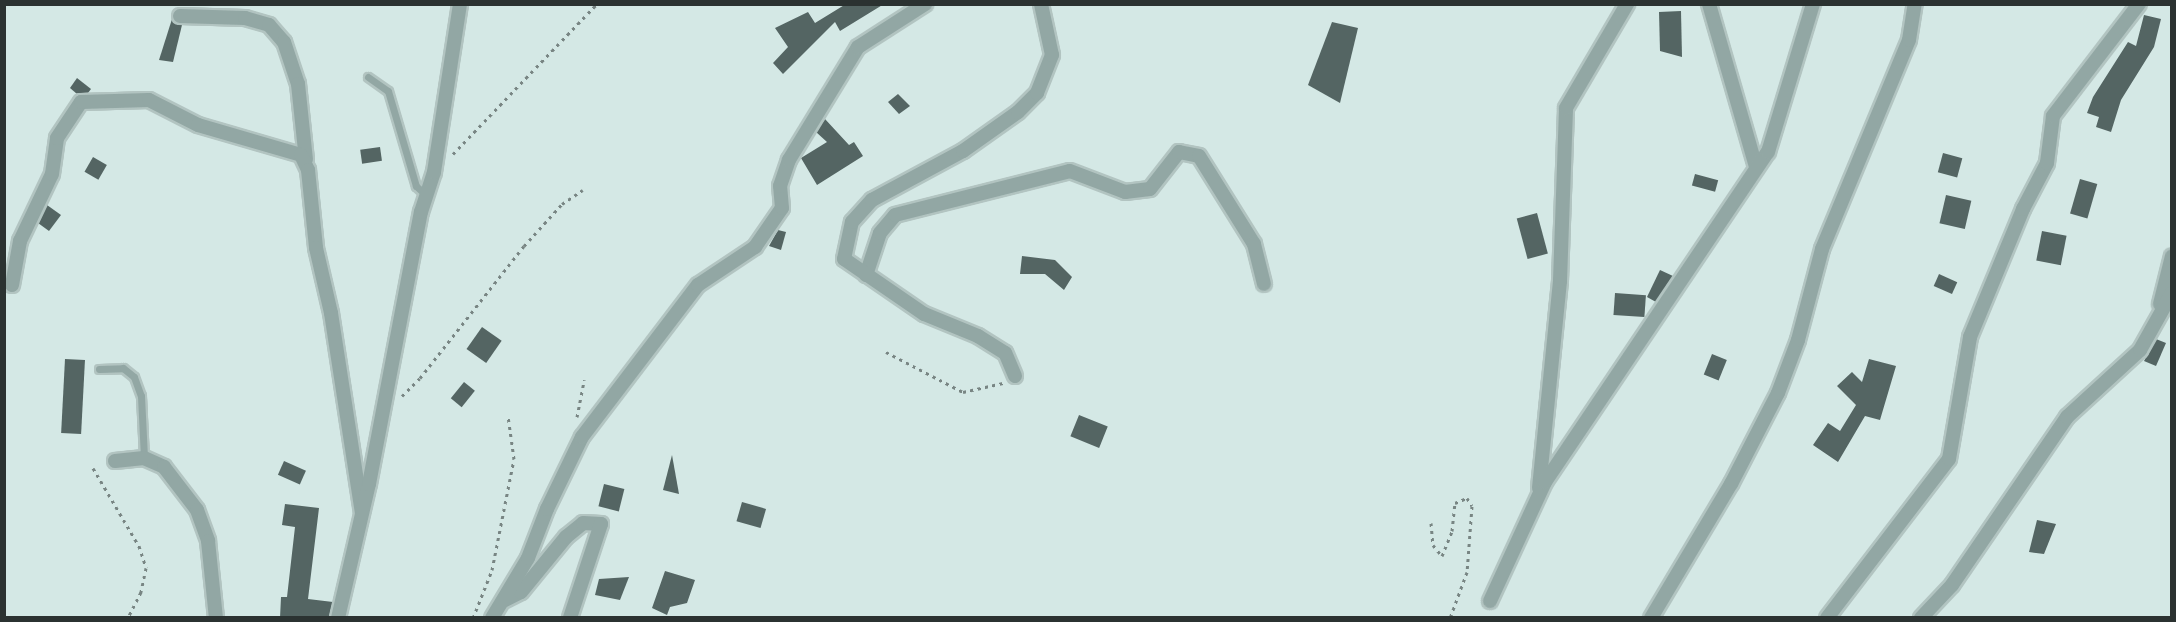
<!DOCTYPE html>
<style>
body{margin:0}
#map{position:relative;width:2176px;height:622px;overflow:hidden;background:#d4e8e5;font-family:"Varela Round",sans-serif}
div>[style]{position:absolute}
.building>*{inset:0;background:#546563;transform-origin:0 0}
.path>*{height:3px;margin-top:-1.5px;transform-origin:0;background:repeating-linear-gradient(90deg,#788583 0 3px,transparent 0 7.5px)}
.roads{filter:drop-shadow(2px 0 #b2c4c1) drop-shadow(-2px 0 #b2c4c1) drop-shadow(0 2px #b2c4c1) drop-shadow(0 -2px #b2c4c1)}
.lane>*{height:7px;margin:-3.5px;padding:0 3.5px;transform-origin:3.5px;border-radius:3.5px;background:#92a7a4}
.street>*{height:14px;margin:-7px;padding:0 7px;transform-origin:7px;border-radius:7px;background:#92a7a4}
span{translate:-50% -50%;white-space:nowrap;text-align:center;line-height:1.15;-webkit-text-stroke:6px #d4e8e5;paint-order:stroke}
.frame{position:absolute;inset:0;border:6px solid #2b3231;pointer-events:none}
</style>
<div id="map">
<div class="building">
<i style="clip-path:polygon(846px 4px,884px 4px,840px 31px,835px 22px,783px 74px,773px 63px,788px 47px,775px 28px,808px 12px,815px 23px)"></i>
<i style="clip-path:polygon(1681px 11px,1682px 57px,1660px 51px,1659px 12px)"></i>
<i style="clip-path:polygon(2144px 15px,2161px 19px,2154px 47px,2121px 100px,2111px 132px,2096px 127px,2099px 117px,2087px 113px,2093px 97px,2128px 42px,2136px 46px)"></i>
<i style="clip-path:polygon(172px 19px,182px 25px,173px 62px,159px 60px)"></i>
<i style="clip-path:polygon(1332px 22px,1358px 28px,1340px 103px,1308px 85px)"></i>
<i style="clip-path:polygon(77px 78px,91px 89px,88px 93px,77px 94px,70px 88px)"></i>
<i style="clip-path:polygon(898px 94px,910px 106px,899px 114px,888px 102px)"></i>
<i style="clip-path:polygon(825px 119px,849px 145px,854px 142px,863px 156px,817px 185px,801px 158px,827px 142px,816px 132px)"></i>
<i style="left:380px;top:147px;width:14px;height:20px;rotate:82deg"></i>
<i style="left:1943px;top:153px;width:20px;height:20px;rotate:15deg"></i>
<i style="left:93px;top:157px;width:16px;height:17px;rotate:30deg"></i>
<i style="left:1695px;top:174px;width:24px;height:12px;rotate:15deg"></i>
<i style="left:2080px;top:179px;width:18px;height:36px;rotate:16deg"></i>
<i style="left:1946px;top:195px;width:26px;height:29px;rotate:13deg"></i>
<i style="clip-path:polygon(47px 205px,61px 215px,49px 231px,38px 223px)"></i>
<i style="left:1537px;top:213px;width:42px;height:21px;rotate:75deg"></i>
<i style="clip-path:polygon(778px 230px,786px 232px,781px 250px,769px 246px)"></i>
<i style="left:2042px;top:231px;width:25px;height:30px;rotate:11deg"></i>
<i style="clip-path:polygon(1022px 256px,1055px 260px,1072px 277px,1064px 290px,1045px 274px,1020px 274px)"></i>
<i style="clip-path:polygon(1660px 270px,1673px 276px,1656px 302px,1647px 297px)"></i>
<i style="left:1939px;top:274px;width:20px;height:13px;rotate:24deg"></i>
<i style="left:1615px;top:293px;width:31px;height:22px;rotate:4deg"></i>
<i style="left:482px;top:327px;width:24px;height:27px;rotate:35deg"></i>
<i style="clip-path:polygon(2156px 339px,2166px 343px,2156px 366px,2144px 361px)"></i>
<i style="left:1712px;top:354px;width:16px;height:22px;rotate:22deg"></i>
<i style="left:65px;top:359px;width:20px;height:74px;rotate:3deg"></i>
<i style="clip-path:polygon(1869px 359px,1896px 366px,1880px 420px,1865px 416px,1838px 462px,1813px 445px,1828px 423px,1840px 431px,1856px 405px,1837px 386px,1852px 372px,1862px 382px)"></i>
<i style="left:464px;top:382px;width:14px;height:21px;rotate:39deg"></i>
<i style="left:1079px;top:415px;width:31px;height:23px;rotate:22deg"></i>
<i style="clip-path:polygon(672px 455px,679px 494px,663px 490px)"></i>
<i style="left:284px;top:461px;width:24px;height:15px;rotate:24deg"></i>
<i style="left:604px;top:484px;width:21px;height:23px;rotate:14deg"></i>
<i style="left:742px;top:502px;width:25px;height:20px;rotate:16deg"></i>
<i style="clip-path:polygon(285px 504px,319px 508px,308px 599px,333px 602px,329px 618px,280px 618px,281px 597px,287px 597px,295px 527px,282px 525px)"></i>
<i style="clip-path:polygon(2037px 520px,2056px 524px,2044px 554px,2029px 552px)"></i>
<i style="clip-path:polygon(665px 571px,695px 580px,687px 603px,670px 607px,667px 615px,652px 608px)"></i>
<i style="clip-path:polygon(629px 577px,620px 600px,595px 595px,599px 579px)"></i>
</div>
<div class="path">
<i style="left:453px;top:154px;width:208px;rotate:-46.2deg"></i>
<i style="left:886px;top:352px;width:87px;rotate:27.5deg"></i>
<i style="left:963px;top:392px;width:41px;rotate:-12.7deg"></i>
<i style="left:402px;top:396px;width:25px;rotate:-45deg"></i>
<i style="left:420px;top:378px;width:168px;rotate:-51.8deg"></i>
<i style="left:524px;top:246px;width:57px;rotate:-47.9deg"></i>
<i style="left:562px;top:204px;width:25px;rotate:-34deg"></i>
<i style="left:577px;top:417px;width:38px;rotate:-79deg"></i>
<i style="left:93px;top:468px;width:91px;rotate:59.5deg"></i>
<i style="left:139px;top:546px;width:23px;rotate:72deg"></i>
<i style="left:146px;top:568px;width:25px;rotate:102deg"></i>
<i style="left:141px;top:592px;width:29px;rotate:117deg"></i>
<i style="left:1431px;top:523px;width:22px;rotate:85deg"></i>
<i style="left:1433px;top:545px;width:14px;rotate:51deg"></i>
<i style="left:1442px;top:556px;width:27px;rotate:-68deg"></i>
<i style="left:1452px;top:531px;width:28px;rotate:-84deg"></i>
<i style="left:1455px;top:503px;width:13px;rotate:-23deg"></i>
<i style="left:1467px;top:498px;width:9px;rotate:58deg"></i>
<i style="left:1472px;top:506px;width:66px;rotate:94.3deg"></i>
<i style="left:1467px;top:572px;width:49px;rotate:110.3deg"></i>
<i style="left:473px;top:618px;width:52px;rotate:-68.4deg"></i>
<i style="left:492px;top:570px;width:113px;rotate:-78.8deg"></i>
<i style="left:514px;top:459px;width:43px;rotate:-97.9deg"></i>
</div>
<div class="roads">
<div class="lane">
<i style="left:368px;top:77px;width:24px;rotate:35deg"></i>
<i style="left:388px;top:91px;width:99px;rotate:73.6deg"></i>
<i style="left:416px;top:186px;width:13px;rotate:42deg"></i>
<i style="left:99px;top:369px;width:24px;rotate:-2deg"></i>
<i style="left:123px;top:368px;width:14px;rotate:39deg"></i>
<i style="left:134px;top:377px;width:20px;rotate:70deg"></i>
<i style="left:141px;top:396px;width:62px;rotate:87.2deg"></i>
</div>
<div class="street">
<i style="left:1709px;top:4px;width:170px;rotate:73.9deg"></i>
<i style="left:180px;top:16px;width:65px;rotate:1.8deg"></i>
<i style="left:245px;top:18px;width:25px;rotate:16deg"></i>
<i style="left:269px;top:25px;width:23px;rotate:49deg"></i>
<i style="left:284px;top:42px;width:44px;rotate:71.6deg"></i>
<i style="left:298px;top:84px;width:76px;rotate:84deg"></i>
<i style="left:866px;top:275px;width:44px;rotate:-71.6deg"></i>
<i style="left:880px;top:233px;width:23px;rotate:-50deg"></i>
<i style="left:895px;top:215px;width:180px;rotate:-14.1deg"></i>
<i style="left:1070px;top:171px;width:59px;rotate:20.9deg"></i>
<i style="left:1125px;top:192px;width:25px;rotate:-7deg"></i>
<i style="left:1150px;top:189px;width:47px;rotate:-51.9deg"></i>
<i style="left:1179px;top:152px;width:20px;rotate:11deg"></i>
<i style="left:1199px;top:156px;width:104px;rotate:58deg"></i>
<i style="left:1254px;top:244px;width:41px;rotate:76deg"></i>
<i style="left:12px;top:285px;width:45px;rotate:-79.7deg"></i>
<i style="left:20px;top:241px;width:74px;rotate:-64.5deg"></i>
<i style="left:52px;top:174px;width:36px;rotate:-82deg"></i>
<i style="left:57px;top:138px;width:43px;rotate:-56.3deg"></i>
<i style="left:81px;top:102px;width:68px;rotate:-1.7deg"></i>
<i style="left:149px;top:100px;width:55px;rotate:27deg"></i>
<i style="left:198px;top:125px;width:107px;rotate:16.2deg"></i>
<i style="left:301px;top:155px;width:17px;rotate:65deg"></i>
<i style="left:308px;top:170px;width:78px;rotate:84.1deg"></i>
<i style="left:316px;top:248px;width:67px;rotate:77deg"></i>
<i style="left:331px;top:313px;width:202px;rotate:81.2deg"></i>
<i style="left:2160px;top:304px;width:49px;rotate:-76deg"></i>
<i style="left:1015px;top:376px;width:25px;rotate:-113deg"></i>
<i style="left:1005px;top:353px;width:32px;rotate:-148deg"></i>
<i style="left:978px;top:336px;width:58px;rotate:-157.8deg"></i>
<i style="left:924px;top:314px;width:97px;rotate:-145.5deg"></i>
<i style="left:844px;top:259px;width:38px;rotate:-78deg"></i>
<i style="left:852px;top:222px;width:30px;rotate:-48deg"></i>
<i style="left:872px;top:200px;width:103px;rotate:-28.3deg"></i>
<i style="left:963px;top:151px;width:67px;rotate:-35.3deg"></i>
<i style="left:1018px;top:112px;width:27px;rotate:-45deg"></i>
<i style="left:1037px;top:93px;width:41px;rotate:-68.5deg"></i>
<i style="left:1052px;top:55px;width:52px;rotate:-102.2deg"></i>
<i style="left:115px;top:461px;width:29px;rotate:-6deg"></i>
<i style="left:144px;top:458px;width:22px;rotate:24deg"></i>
<i style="left:164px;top:467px;width:54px;rotate:52.5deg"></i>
<i style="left:197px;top:510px;width:33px;rotate:70deg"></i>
<i style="left:208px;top:541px;width:77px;rotate:84.1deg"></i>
<i style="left:1539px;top:488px;width:208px;rotate:-84.2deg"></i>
<i style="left:1560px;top:281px;width:173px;rotate:-88deg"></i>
<i style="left:1566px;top:108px;width:121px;rotate:-59.6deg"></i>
<i style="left:503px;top:601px;width:20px;rotate:-27deg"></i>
<i style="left:521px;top:592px;width:71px;rotate:-50.7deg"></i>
<i style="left:566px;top:537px;width:22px;rotate:-39deg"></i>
<i style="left:583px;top:523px;width:18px;rotate:3deg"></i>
<i style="left:601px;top:524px;width:99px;rotate:108.3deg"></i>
<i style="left:1490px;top:601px;width:131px;rotate:-65.2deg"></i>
<i style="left:1545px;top:482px;width:398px;rotate:-56deg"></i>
<i style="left:1768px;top:152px;width:155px;rotate:-73.1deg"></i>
<i style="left:338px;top:618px;width:138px;rotate:-77deg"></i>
<i style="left:369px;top:484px;width:277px;rotate:-79.2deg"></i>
<i style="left:421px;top:212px;width:42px;rotate:-72deg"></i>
<i style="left:434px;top:172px;width:170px;rotate:-81.2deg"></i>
<i style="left:492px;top:618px;width:70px;rotate:-59deg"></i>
<i style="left:528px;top:558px;width:53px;rotate:-68.8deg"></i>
<i style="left:547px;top:509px;width:80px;rotate:-64.1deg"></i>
<i style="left:582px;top:437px;width:191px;rotate:-52.7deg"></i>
<i style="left:698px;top:285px;width:69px;rotate:-33.7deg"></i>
<i style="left:755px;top:247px;width:47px;rotate:-55.3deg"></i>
<i style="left:782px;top:208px;width:22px;rotate:-95deg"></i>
<i style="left:780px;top:186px;width:28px;rotate:-71deg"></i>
<i style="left:789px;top:160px;width:132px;rotate:-58.6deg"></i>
<i style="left:858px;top:47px;width:80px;rotate:-32.7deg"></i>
<i style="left:1651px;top:618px;width:156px;rotate:-59.2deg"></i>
<i style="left:1731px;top:484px;width:102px;rotate:-62.7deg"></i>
<i style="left:1778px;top:393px;width:57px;rotate:-69.3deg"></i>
<i style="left:1798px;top:340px;width:94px;rotate:-75.2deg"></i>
<i style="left:1822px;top:249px;width:226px;rotate:-67.4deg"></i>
<i style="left:1909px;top:40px;width:36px;rotate:-81deg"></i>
<i style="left:1827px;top:618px;width:200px;rotate:-52.5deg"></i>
<i style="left:1949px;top:459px;width:124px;rotate:-80.2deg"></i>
<i style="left:1970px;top:337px;width:139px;rotate:-67.5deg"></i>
<i style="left:2023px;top:209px;width:52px;rotate:-62.4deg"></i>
<i style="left:2047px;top:163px;width:47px;rotate:-82.7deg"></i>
<i style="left:2053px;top:116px;width:141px;rotate:-52.5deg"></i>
<i style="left:1921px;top:618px;width:45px;rotate:-46.8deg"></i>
<i style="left:1952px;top:585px;width:204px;rotate:-55.6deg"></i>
<i style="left:2067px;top:417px;width:99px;rotate:-42.5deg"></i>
<i style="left:2140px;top:350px;width:65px;rotate:-60.7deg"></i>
</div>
</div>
<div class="frame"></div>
</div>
